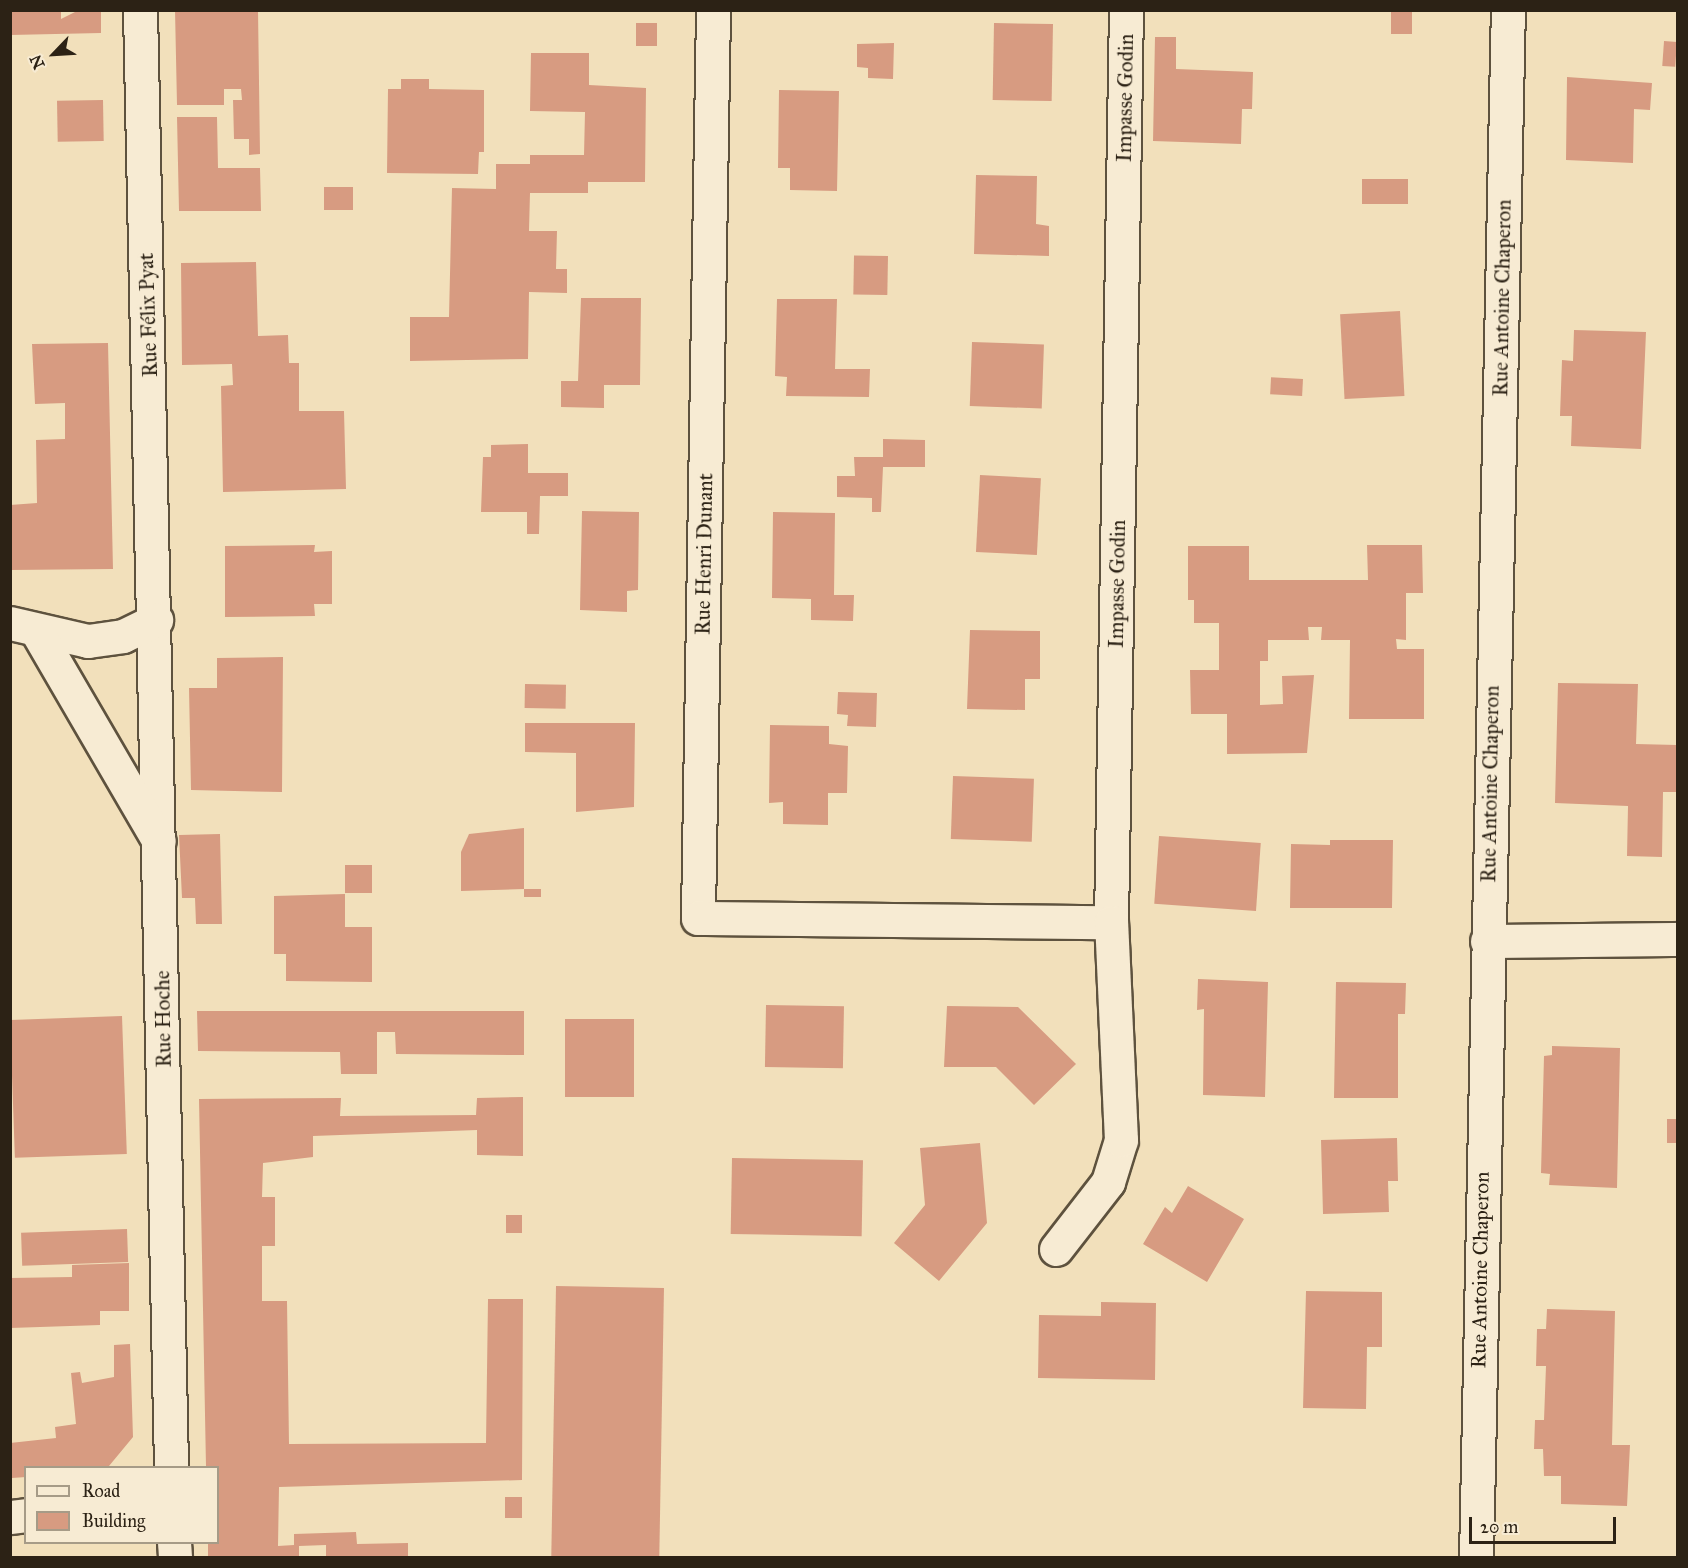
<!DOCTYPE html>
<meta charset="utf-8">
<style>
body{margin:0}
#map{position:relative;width:1688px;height:1568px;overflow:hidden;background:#f2e0bb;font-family:"IM FELL Great Primer",serif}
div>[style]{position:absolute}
.building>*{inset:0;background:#d79b81;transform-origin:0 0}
.roads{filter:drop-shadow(2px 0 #5e523e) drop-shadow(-2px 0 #5e523e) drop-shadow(0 2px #5e523e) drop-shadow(0 -2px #5e523e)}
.street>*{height:33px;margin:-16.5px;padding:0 16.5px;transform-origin:16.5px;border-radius:16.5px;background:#f7ebd3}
span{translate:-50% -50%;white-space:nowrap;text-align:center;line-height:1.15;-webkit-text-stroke:4.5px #f7ebd3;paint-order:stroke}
.street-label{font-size:21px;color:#2c2215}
.frame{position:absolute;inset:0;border:12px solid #2c2215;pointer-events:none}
.legend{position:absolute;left:24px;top:1466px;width:195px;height:78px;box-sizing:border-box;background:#f7ebd3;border:2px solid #a69b87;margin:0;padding:8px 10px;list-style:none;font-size:18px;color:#2c2215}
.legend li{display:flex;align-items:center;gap:12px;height:30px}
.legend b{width:30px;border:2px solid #a69b87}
.north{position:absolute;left:24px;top:24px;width:60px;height:60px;-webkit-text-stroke:4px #f7ebd3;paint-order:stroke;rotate:245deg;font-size:16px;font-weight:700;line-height:24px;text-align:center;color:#2c2215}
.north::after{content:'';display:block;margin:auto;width:21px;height:27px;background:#2c2215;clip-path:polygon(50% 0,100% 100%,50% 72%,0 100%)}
.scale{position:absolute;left:1469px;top:1517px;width:147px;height:27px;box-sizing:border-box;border:3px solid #2c2215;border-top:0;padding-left:8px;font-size:18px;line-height:21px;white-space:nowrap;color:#2c2215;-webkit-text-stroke:4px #f7ebd3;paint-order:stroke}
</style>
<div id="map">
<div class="building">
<i style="clip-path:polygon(10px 10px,61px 10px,61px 19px,79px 10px,101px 10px,101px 33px,10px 35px)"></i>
<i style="clip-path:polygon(175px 10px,258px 10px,260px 154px,249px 155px,249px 139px,234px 139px,233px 100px,242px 100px,241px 89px,224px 89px,224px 105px,177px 105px)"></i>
<i style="left:1391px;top:10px;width:21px;height:24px"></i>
<i style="left:636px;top:23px;width:21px;height:23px"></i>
<i style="left:994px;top:23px;width:59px;height:77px;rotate:1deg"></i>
<i style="clip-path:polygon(1155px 37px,1176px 37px,1176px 69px,1253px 72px,1252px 109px,1242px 109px,1241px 144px,1153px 141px)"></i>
<i style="left:1664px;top:41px;width:13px;height:25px;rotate:4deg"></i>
<i style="clip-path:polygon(894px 43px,893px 79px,868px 78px,868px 68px,857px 67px,857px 44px)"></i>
<i style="clip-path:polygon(531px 53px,589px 53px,589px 85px,646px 88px,645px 182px,588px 182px,588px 193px,530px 193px,529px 231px,557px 231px,556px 269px,567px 269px,567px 293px,529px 292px,528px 359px,410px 361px,410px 317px,449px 317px,452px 188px,496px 189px,496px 164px,530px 164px,530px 155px,584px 155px,585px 112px,530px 111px)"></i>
<i style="clip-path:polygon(1567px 77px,1652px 83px,1650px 110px,1634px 109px,1633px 163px,1566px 160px)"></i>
<i style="clip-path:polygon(401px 79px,429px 79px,429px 89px,484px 90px,484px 152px,479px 152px,478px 174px,387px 173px,388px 89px,401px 89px)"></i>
<i style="clip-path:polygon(779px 90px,839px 91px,837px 191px,790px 190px,790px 168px,778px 168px)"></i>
<i style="left:103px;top:100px;width:41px;height:46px;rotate:89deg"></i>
<i style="clip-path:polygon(177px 117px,217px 117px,218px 168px,260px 168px,261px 211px,179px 211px)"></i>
<i style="clip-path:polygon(976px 175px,1037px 176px,1036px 224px,1049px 226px,1049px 256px,974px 254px)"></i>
<i style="left:1408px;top:179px;width:25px;height:46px;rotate:90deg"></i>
<i style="left:324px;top:187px;width:29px;height:23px"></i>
<i style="left:888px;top:256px;width:39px;height:34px;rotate:91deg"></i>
<i style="clip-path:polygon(256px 262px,258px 336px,288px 335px,289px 363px,299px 363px,299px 411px,344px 411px,346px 489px,223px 492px,221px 386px,233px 385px,232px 364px,182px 365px,181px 263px)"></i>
<i style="clip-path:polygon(581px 298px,641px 298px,640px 385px,604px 385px,604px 408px,561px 407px,561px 381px,578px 381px)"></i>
<i style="clip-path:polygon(777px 299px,837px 299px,835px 369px,870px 369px,869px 397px,786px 396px,787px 377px,775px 376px)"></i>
<i style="left:1400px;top:311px;width:85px;height:60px;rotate:87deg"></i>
<i style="clip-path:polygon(1574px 330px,1646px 332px,1641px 449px,1571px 446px,1572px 416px,1560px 416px,1562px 360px,1573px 361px)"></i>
<i style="left:972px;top:342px;width:72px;height:64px;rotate:2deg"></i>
<i style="clip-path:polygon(108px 343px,113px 569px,10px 570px,10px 505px,37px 503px,36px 440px,65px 439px,65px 403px,35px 404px,32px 344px)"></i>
<i style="left:1303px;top:379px;width:17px;height:32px;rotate:93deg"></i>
<i style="clip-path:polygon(883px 439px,925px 440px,925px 467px,883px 467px,881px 512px,872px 512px,872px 498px,837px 497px,837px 476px,855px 476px,854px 457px,883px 457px)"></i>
<i style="clip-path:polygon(528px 444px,528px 473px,568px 473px,568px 496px,540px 496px,539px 534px,527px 534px,527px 512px,481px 512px,483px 457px,491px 457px,491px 445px)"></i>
<i style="left:980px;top:475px;width:61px;height:77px;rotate:3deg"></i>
<i style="clip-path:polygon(582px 511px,639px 512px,638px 590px,627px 591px,627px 612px,580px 610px)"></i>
<i style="clip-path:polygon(773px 512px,835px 513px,834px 595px,854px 595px,853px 621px,811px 620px,811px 599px,772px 598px)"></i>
<i style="clip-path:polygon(315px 545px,314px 552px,332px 551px,332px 604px,314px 604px,315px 616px,225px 617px,225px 546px)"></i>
<i style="clip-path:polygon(1367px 545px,1422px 545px,1423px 593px,1406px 593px,1406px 640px,1396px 639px,1397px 649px,1424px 649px,1424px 719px,1349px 719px,1350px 640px,1321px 640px,1322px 627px,1308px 627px,1309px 640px,1268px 640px,1268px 661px,1260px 661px,1260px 705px,1283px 704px,1282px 676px,1314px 675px,1307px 753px,1227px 754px,1227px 714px,1191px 714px,1190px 670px,1219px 670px,1219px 623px,1194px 623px,1194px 600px,1188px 600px,1188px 546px,1249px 546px,1249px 580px,1368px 580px)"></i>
<i style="clip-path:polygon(970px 630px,1040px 631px,1040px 679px,1025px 679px,1025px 710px,967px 709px)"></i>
<i style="clip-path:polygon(283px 657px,282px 792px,191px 790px,189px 688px,217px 688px,217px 658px)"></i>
<i style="clip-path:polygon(1558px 683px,1638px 684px,1636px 744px,1677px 745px,1677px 792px,1663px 792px,1662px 857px,1627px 856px,1628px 806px,1555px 803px)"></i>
<i style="left:525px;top:684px;width:41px;height:24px;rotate:1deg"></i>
<i style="clip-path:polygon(838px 692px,877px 693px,876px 727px,847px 726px,848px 715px,837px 714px)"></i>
<i style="clip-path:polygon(525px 723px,635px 723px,634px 807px,576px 812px,576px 753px,525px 752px)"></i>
<i style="clip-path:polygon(770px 725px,829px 726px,829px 744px,848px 746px,847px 793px,828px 793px,828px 825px,783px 824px,783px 802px,769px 803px)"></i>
<i style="left:953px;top:776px;width:81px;height:63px;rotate:2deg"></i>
<i style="clip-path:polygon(524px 828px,524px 889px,461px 891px,461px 852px,469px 834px)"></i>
<i style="clip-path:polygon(220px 834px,222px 924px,196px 924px,195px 898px,182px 898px,179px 835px)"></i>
<i style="left:1159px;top:836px;width:102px;height:68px;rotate:4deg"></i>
<i style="clip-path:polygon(1330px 840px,1393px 840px,1392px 908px,1290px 908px,1291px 844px,1330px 845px)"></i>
<i style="left:372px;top:865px;width:28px;height:27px;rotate:90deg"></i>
<i style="left:524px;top:889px;width:17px;height:8px"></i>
<i style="clip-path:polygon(345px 894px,345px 927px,372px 927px,372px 982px,286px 981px,286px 954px,274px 954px,274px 896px)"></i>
<i style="clip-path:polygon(1198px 979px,1268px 982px,1265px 1097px,1203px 1095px,1204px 1009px,1197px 1010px)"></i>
<i style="clip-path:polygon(1336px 982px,1406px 983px,1405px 1014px,1398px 1014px,1398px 1098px,1334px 1098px)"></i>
<i style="left:766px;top:1005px;width:78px;height:62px;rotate:1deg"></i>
<i style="clip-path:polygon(947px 1006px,1018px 1007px,1076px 1064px,1034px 1105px,996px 1067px,944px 1067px)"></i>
<i style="clip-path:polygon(197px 1011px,524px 1011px,524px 1055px,396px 1054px,395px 1032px,377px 1032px,377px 1074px,341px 1074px,340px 1052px,198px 1051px)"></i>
<i style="left:122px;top:1016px;width:138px;height:112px;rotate:88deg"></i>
<i style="left:565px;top:1019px;width:69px;height:78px"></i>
<i style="clip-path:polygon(1552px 1046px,1620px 1048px,1617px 1188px,1549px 1185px,1550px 1174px,1541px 1173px,1544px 1056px,1552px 1055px)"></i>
<i style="clip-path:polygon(523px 1097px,523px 1156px,477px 1155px,477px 1130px,313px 1136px,313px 1157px,263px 1163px,262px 1197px,275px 1197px,275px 1246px,262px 1246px,262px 1301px,287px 1301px,289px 1444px,486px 1443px,488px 1299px,523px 1299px,522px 1480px,279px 1487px,278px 1546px,294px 1545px,294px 1534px,356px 1532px,357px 1544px,408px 1543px,408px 1557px,326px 1557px,326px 1545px,299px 1546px,299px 1557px,208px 1557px,208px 1542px,218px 1542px,218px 1467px,206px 1467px,199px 1099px,341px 1098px,340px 1116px,476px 1115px,477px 1098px)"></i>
<i style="left:1667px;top:1119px;width:10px;height:24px"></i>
<i style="clip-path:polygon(1397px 1138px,1398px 1181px,1388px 1181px,1389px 1212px,1323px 1214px,1321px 1140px)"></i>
<i style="clip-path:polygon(980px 1143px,987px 1223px,939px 1281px,894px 1243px,925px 1205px,920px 1148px)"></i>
<i style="left:732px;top:1158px;width:131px;height:76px;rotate:1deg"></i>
<i style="clip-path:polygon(1188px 1186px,1244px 1219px,1207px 1282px,1143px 1244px,1165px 1207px,1172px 1213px)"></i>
<i style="left:506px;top:1215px;width:16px;height:18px"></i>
<i style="left:127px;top:1229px;width:33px;height:106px;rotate:88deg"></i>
<i style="clip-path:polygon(129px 1263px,129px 1311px,100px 1311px,100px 1325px,10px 1328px,10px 1278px,72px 1277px,72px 1265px)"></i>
<i style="left:556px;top:1286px;width:108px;height:271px;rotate:1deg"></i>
<i style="clip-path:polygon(1306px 1291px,1382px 1292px,1382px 1347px,1367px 1347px,1366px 1409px,1303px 1408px)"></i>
<i style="clip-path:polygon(1101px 1302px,1156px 1303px,1155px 1380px,1038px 1378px,1039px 1315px,1101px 1316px)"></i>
<i style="clip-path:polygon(1547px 1309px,1615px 1311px,1612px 1445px,1630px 1445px,1627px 1506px,1561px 1504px,1561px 1476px,1544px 1476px,1543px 1449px,1534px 1449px,1535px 1420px,1544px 1420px,1546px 1366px,1536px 1366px,1537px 1329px,1546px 1329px)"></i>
<i style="clip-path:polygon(130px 1344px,133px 1437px,109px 1466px,26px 1467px,26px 1477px,12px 1478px,10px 1443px,56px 1438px,55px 1427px,76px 1424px,71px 1373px,80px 1372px,82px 1383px,114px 1377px,114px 1345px)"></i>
<i style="left:505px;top:1497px;width:17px;height:21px"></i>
</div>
<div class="roads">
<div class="street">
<i style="left:140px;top:10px;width:1458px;rotate:88.78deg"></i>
<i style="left:713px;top:10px;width:908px;rotate:90.95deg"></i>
<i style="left:698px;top:918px;width:413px;rotate:0.6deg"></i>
<i style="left:1111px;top:922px;width:912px;rotate:-89.06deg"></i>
<i style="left:10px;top:623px;width:80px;rotate:13deg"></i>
<i style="left:88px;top:641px;width:35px;rotate:-8deg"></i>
<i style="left:123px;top:636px;width:37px;rotate:-26deg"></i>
<i style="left:36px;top:630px;width:244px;rotate:59.8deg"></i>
<i style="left:1487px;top:941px;width:191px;rotate:-0.6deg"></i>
<i style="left:1056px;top:1249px;width:85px;rotate:-52.2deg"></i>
<i style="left:1108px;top:1182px;width:44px;rotate:-72.8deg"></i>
<i style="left:1121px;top:1140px;width:218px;rotate:-92.6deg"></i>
<i style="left:10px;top:1517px;width:16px;rotate:-7deg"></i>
<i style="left:174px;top:1542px;width:16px;rotate:86deg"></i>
<i style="left:1476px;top:1558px;width:1548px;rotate:-88.82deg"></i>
</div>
</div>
<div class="street-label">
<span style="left:1125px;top:98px;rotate:-89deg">Impasse Godin</span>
<span style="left:1502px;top:298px;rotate:-89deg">Rue Antoine Chaperon</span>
<span style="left:148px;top:315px;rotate:-92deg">Rue Félix Pyat</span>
<span style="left:704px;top:554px;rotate:-89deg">Rue Henri Dunant</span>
<span style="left:1117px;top:584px;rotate:-89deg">Impasse Godin</span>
<span style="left:1490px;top:784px;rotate:-89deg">Rue Antoine Chaperon</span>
<span style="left:163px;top:1019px;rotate:-91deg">Rue Hoche</span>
<span style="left:1480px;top:1270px;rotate:-89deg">Rue Antoine Chaperon</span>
</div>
<div class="frame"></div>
<ul class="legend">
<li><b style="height:8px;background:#f7ebd3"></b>Road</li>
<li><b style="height:16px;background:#d79b81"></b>Building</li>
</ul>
<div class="north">N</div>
<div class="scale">20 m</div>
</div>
